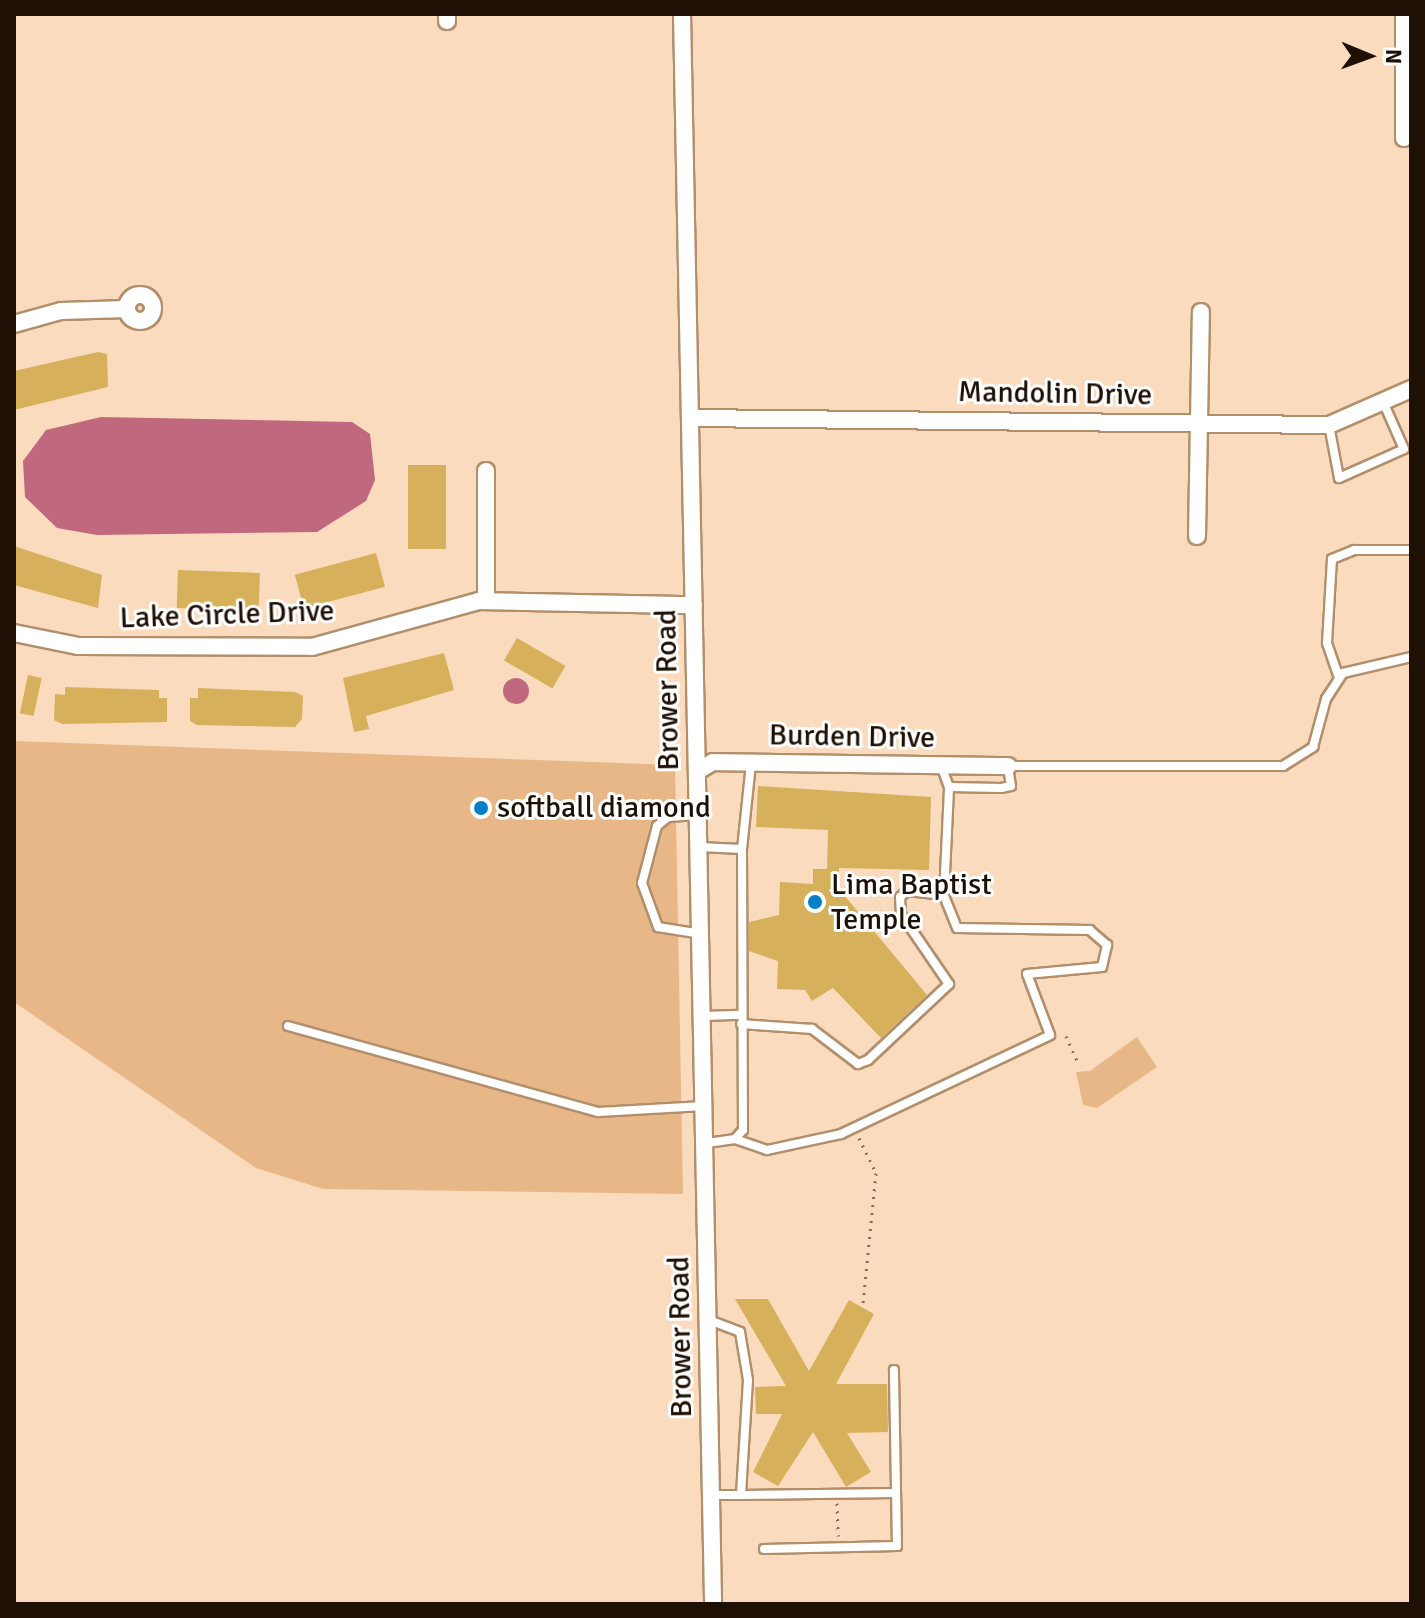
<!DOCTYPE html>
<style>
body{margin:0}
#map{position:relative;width:1425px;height:1618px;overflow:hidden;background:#fadbbe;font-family:Signika,sans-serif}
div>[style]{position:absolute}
.green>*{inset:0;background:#e8b788}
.water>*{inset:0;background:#c0687e}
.round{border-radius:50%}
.building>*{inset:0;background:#d7b05b;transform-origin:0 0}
.path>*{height:3px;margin-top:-1.5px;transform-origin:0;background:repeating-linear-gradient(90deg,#836d5a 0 2px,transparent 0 8px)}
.roads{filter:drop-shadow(2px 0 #b28e6b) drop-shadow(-2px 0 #b28e6b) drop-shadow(0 2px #b28e6b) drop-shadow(0 -2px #b28e6b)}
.service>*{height:8px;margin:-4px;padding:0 4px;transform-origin:4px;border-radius:4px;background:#fff}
.minor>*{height:16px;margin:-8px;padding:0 8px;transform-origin:8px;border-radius:8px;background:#fff}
.minor>.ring{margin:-8px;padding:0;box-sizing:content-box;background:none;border:16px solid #fff;border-radius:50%}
.dots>*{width:22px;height:22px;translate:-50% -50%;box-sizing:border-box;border:4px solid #fff;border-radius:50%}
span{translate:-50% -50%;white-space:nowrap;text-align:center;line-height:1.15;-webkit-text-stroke:6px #fff;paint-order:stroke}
.street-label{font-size:30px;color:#1e1004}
.poi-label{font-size:30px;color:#1e1004}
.left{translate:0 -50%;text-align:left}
.frame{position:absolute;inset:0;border:16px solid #1e1004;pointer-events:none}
.north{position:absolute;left:1329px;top:16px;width:80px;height:80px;-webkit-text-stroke:6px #fff;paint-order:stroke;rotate:91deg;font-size:22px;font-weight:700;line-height:32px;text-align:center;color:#1e1004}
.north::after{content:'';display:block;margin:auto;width:28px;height:36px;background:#1e1004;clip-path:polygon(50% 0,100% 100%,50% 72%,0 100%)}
</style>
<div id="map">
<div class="green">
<i style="clip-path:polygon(14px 741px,675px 765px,683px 1194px,323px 1189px,256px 1168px,14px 1002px)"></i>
<i style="clip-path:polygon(1137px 1037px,1157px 1067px,1097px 1108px,1083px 1105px,1076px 1072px,1090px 1071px)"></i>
</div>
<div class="water">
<i style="clip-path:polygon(101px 417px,352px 422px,370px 434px,375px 480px,366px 501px,317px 532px,97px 535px,57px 528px,25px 497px,23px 461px,46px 430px)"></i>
<i class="round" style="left:503px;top:678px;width:26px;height:26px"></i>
</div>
<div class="building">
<i style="clip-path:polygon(98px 352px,107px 354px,108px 387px,14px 410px,14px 371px)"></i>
<i style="left:408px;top:465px;width:38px;height:84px"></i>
<i style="clip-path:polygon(14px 546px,102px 575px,98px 608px,14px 585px)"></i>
<i style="left:376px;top:553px;width:35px;height:84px;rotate:75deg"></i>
<i style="left:178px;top:570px;width:82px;height:38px;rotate:2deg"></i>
<i style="left:517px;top:638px;width:56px;height:26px;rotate:30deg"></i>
<i style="clip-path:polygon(444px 653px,454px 690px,366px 716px,369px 729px,354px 732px,343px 678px)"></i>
<i style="left:28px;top:675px;width:14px;height:39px;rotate:12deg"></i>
<i style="clip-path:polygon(65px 687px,159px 690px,159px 698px,167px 698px,167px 722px,62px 724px,54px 720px,55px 694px,65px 695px)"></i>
<i style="clip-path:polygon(198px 688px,295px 692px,303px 696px,302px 719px,295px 727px,197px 725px,190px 721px,190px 698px,198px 698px)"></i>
<i style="clip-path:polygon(758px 786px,931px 797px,929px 870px,839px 868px,839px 889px,927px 995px,881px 1038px,833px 988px,812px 1001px,805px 990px,777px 989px,778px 961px,749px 951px,749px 922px,779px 915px,780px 882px,813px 884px,813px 869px,827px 869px,828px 830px,756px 827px)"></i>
<i style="clip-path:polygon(735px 1299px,768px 1299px,809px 1371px,849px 1300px,874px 1314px,836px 1384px,887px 1384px,888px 1432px,847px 1433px,871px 1472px,846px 1487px,813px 1432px,778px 1486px,753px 1472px,782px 1414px,756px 1414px,755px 1387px,786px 1386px)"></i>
</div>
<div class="path">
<i style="left:1066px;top:1036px;width:32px;rotate:66deg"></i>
<i style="left:859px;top:1138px;width:39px;rotate:64deg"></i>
<i style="left:876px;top:1173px;width:131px;rotate:95.7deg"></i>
<i style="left:837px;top:1503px;width:33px;rotate:88deg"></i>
</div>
<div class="roads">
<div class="service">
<i style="left:1329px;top:425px;width:54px;rotate:79.3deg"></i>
<i style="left:1339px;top:478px;width:71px;rotate:-24deg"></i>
<i style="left:1404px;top:449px;width:49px;rotate:-114deg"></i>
<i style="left:1339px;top:678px;width:37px;rotate:-109deg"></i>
<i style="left:1327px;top:643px;width:84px;rotate:-86.6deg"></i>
<i style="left:1332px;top:559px;width:24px;rotate:-22deg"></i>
<i style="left:1354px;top:550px;width:57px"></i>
<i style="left:942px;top:768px;width:20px;rotate:70deg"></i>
<i style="left:949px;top:787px;width:52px;rotate:1.1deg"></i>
<i style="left:1001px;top:788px;width:10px;rotate:-11deg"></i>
<i style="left:1011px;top:786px;width:20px;rotate:-99deg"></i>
<i style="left:1008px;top:766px;width:275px"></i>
<i style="left:1283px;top:766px;width:36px;rotate:-32deg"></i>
<i style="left:1313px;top:747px;width:50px;rotate:-74.8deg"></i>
<i style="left:1326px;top:699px;width:31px;rotate:-57deg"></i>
<i style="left:1343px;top:673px;width:70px;rotate:-13.2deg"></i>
<i style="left:698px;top:815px;width:30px;rotate:176deg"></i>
<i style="left:668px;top:817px;width:14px;rotate:141deg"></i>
<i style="left:657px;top:826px;width:59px;rotate:104.7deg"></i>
<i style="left:642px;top:883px;width:47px;rotate:70deg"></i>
<i style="left:658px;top:927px;width:44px;rotate:9.2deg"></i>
<i style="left:699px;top:847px;width:43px;rotate:2.7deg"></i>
<i style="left:742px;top:849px;width:281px;rotate:89.8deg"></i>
<i style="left:743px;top:1130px;width:12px;rotate:132deg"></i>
<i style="left:735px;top:1139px;width:30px;rotate:172deg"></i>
<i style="left:742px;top:849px;width:86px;rotate:-84deg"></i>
<i style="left:944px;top:895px;width:108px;rotate:-87.3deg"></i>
<i style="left:703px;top:1016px;width:38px;rotate:-2deg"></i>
<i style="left:288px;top:1026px;width:322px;rotate:15.5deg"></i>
<i style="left:598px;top:1112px;width:106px;rotate:-3.2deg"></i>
<i style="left:735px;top:1139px;width:34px;rotate:19deg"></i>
<i style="left:767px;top:1150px;width:76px;rotate:-12.2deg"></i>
<i style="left:841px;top:1134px;width:231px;rotate:-25.3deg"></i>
<i style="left:1050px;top:1035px;width:65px;rotate:-110.7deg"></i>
<i style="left:1027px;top:974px;width:75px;rotate:-5.3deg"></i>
<i style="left:1102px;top:967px;width:23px;rotate:-77deg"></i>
<i style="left:1107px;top:945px;width:23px;rotate:-139deg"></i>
<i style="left:1090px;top:930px;width:133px;rotate:-179.1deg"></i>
<i style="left:957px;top:928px;width:35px;rotate:-112deg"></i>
<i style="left:944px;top:895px;width:37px;rotate:-174deg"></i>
<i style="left:907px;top:891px;width:9px;rotate:139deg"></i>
<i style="left:900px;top:897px;width:17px;rotate:87deg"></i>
<i style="left:901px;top:914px;width:85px;rotate:55.6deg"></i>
<i style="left:949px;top:984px;width:111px;rotate:136.8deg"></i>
<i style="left:868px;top:1060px;width:11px;rotate:158deg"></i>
<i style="left:858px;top:1064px;width:58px;rotate:-142.7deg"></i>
<i style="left:812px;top:1029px;width:71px;rotate:-176deg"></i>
<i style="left:709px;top:1320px;width:33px;rotate:21deg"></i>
<i style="left:740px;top:1332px;width:49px;rotate:80.5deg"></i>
<i style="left:748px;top:1380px;width:115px;rotate:93.5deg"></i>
<i style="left:741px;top:1495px;width:29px;rotate:180deg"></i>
<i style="left:741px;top:1495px;width:155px;rotate:-0.7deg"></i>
<i style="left:764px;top:1549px;width:133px;rotate:-1.3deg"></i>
<i style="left:897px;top:1546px;width:176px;rotate:-91deg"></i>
</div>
<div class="minor">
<i style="left:682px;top:14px;width:1590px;rotate:88.88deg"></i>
<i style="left:447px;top:21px;width:7px;rotate:-90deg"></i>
<i style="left:1404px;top:138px;width:124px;rotate:-90deg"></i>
<i class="ring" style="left:127px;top:295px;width:10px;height:10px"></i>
<i style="left:14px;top:324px;width:49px;rotate:-15.5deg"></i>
<i style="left:61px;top:311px;width:66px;rotate:-1.7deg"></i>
<i style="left:690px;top:418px;width:639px;rotate:0.63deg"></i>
<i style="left:1329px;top:425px;width:90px;rotate:-23.7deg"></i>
<i style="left:486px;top:471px;width:129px;rotate:90deg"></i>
<i style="left:1197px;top:536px;width:224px;rotate:-89deg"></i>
<i style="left:14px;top:633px;width:65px;rotate:11.5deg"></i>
<i style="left:78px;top:646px;width:234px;rotate:0.2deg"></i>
<i style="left:312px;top:647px;width:173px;rotate:-15.4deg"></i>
<i style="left:479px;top:601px;width:215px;rotate:1.1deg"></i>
<i style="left:698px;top:771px;width:17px;rotate:-31deg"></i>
<i style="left:713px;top:762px;width:295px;rotate:0.8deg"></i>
</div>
</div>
<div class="dots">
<i style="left:481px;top:808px;background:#067fc7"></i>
<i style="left:815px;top:902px;background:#067fc7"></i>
</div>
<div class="street-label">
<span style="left:1055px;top:394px;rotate:1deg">Mandolin Drive</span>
<span style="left:227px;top:615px;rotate:-2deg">Lake Circle Drive</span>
<span style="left:668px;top:690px;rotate:-91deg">Brower Road</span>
<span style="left:852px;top:737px;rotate:1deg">Burden Drive</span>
<span style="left:681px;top:1337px;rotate:-91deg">Brower Road</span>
</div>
<div class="poi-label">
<span class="left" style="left:497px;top:808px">softball diamond</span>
<span class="left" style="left:831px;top:902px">Lima Baptist<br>Temple</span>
</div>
<div class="frame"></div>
<div class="north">N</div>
</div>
